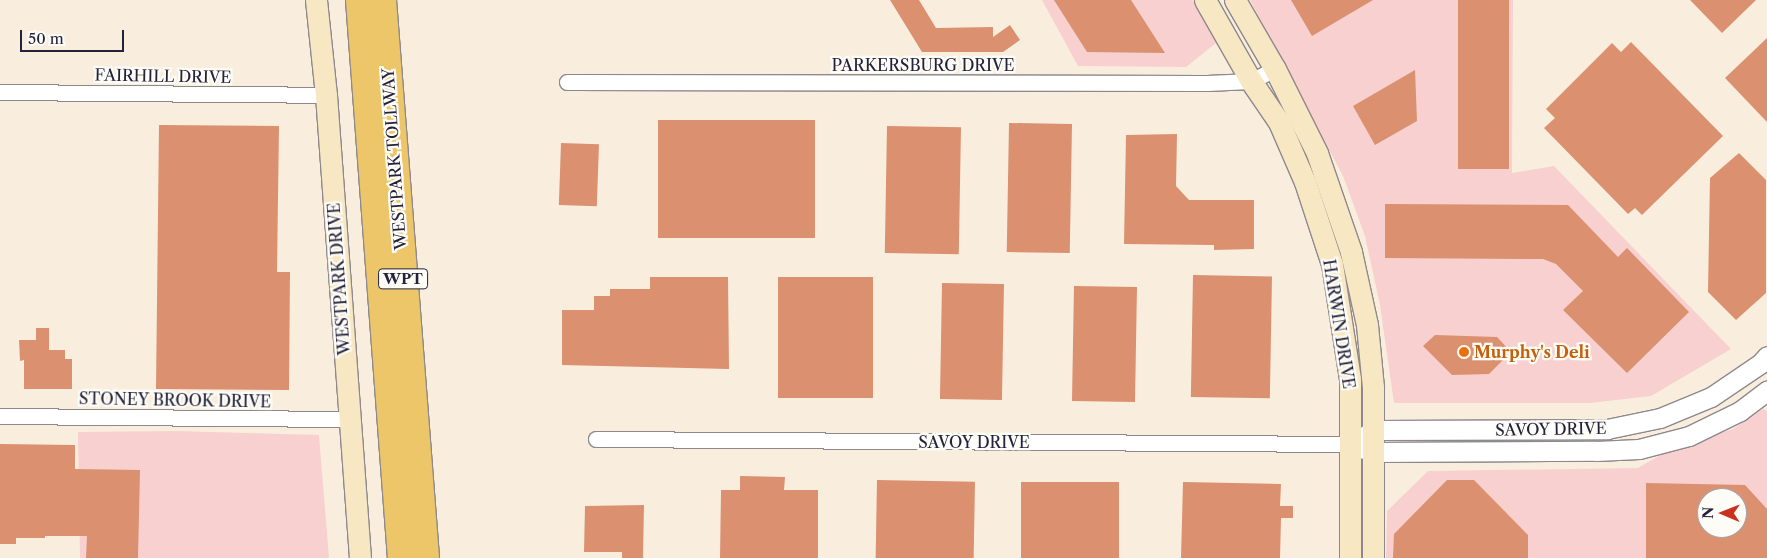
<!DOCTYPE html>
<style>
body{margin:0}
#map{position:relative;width:1767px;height:558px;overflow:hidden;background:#f9eede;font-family:"Libre Caslon Text",serif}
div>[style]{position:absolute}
.built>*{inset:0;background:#f7d0cf}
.building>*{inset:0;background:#db9070;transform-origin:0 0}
.roads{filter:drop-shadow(1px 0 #8e888c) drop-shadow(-1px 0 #8e888c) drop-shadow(0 1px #8e888c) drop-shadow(0 -1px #8e888c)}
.minor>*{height:15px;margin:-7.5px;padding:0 7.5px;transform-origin:7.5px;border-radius:7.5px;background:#fff}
.tertiary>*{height:19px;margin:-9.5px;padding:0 9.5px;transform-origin:9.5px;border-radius:9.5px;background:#fff}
.secondary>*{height:21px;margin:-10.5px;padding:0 10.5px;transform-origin:10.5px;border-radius:10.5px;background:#f7e8c3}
.motorway>*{height:28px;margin:-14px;padding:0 14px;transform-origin:14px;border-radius:14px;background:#ecc669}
.dots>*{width:14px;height:14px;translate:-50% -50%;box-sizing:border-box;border:2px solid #fdfcf7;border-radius:50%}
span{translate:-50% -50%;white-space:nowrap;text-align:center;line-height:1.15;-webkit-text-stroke:4.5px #fdfcf7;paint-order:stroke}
.shield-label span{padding:1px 4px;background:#fdfcf7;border:1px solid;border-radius:4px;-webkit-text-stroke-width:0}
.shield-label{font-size:15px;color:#22223b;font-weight:700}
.street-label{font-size:16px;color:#22223b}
.food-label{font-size:16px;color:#c56008;font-weight:700}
.left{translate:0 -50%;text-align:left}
.north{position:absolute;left:1697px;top:488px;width:50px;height:50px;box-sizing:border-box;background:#fdfcf7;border:1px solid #a5a5ac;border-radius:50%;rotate:271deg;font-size:14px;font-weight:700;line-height:20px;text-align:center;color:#22223b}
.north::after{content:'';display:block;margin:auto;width:18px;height:22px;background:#c8321e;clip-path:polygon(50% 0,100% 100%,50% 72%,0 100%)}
.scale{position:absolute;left:20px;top:30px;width:104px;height:22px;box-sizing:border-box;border:2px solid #22223b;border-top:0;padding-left:6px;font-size:15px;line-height:18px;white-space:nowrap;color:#22223b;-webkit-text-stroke:4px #fdfcf7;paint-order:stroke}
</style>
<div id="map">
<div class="built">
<i style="clip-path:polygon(1042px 0,1193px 0,1216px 43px,1186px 67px,1078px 66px)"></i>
<i style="clip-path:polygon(1250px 0,1513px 0,1512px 173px,1554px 166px,1731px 349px,1651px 396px,1590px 403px,1394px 403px,1380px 305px,1365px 236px,1343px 176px)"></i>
<i style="clip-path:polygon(evenodd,1763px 409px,1767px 411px,1767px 558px,1386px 558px,1387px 511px,1428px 471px,1638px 468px,1671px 449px,1733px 429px,1763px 409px,1707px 498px,1737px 498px,1737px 528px,1707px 528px,1707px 498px)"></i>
<i style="clip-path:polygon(177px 431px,319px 435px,329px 558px,80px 558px,78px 432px)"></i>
</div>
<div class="building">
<i style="clip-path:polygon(890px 0,919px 0,936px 28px,993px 27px,993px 37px,1010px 25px,1020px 40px,1003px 52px,922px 52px)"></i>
<i style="clip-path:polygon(1054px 0,1131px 0,1165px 53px,1087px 52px)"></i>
<i style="clip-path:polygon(1291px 0,1373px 0,1312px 36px)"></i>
<i style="left:1458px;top:0;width:51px;height:169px"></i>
<i style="clip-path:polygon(1690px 0,1756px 0,1722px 33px)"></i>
<i style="clip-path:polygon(1767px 38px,1767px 122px,1725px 78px)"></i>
<i style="clip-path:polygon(1631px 42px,1723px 136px,1642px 215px,1635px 208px,1628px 214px,1544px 128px,1555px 118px,1546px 109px,1612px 43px,1621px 52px)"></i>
<i style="clip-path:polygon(1415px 70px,1417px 121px,1375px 145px,1353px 106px)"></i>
<i style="left:658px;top:120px;width:157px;height:118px"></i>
<i style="left:1009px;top:123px;width:63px;height:129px;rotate:1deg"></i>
<i style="clip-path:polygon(159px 125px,279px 126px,277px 272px,290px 272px,289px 390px,156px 389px)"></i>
<i style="left:887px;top:126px;width:74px;height:127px;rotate:1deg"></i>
<i style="clip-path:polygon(1177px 134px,1176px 186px,1189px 200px,1254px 200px,1254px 249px,1214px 250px,1214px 245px,1124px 244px,1126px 135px)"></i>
<i style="left:561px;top:143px;width:38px;height:62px;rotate:2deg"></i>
<i style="clip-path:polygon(1739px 153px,1766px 180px,1766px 293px,1736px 320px,1708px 292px,1710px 178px)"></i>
<i style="clip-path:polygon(1385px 204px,1568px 205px,1618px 257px,1627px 248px,1689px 312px,1627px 373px,1563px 310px,1583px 291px,1556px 264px,1543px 259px,1385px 258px)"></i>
<i style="left:1193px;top:275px;width:79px;height:122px;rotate:1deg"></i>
<i style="clip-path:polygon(650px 277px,728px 277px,729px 369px,562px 365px,562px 310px,594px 310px,594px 296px,610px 296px,610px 289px,650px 289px)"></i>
<i style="left:778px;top:277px;width:95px;height:121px"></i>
<i style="left:942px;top:283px;width:62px;height:116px;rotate:1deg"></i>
<i style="left:1074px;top:286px;width:63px;height:115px;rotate:1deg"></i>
<i style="clip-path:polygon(36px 328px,49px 328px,49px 350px,65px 350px,65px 359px,72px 359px,72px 389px,24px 389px,24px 360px,20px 361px,19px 340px,36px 340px)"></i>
<i style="clip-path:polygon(1435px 335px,1497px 337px,1511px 352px,1489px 374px,1452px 375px,1423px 346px)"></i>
<i style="clip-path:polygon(0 444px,75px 445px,75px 469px,140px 470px,138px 558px,86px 558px,87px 536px,45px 536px,45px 538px,16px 538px,16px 544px,0 544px)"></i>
<i style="clip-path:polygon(740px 476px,785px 477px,784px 490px,818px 490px,818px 558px,720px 558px,721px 490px,740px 490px)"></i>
<i style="left:877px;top:480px;width:98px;height:78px;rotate:1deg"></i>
<i style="clip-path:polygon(1447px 480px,1474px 480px,1528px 535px,1528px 558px,1393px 558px,1394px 534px)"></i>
<i style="left:1021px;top:482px;width:98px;height:76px"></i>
<i style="clip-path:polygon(1183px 482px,1281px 484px,1280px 506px,1293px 506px,1293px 518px,1281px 518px,1280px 558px,1181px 558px)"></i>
<i style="clip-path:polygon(evenodd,1646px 483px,1745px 485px,1767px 509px,1767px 558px,1646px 558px,1646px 483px,1707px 498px,1737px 498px,1737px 528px,1707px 528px,1707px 498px)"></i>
<i style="clip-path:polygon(644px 505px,643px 558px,622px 558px,622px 552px,584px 552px,585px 506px)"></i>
</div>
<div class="roads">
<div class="minor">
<i style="left:567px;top:82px;width:640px;rotate:0.09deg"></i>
<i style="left:1207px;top:83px;width:44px;rotate:-2.6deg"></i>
<i style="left:1251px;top:81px;width:27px;rotate:-27deg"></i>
<i style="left:0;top:92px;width:326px;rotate:0.5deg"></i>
<i style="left:0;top:416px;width:350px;rotate:0.5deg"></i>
<i style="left:596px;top:439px;width:755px;rotate:0.38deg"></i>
</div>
<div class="tertiary">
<i style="left:1351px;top:444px;width:27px;rotate:-31deg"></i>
<i style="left:1374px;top:430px;width:233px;rotate:-0.2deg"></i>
<i style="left:1607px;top:429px;width:54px;rotate:-11.7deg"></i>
<i style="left:1660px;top:418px;width:55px;rotate:-22.4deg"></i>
<i style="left:1711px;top:397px;width:60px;rotate:-34.2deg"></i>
<i style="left:1761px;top:363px;width:9px;rotate:-49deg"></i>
<i style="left:1359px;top:447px;width:15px;rotate:20deg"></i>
<i style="left:1373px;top:452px;width:223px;rotate:-0.3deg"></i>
<i style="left:1596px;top:451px;width:43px;rotate:-2.7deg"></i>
<i style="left:1639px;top:449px;width:52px;rotate:-14.6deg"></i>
<i style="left:1689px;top:436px;width:57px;rotate:-26.1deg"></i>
<i style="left:1740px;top:411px;width:34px;rotate:-37deg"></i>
</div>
<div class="secondary">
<i style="left:316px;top:0;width:96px;rotate:84deg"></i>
<i style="left:326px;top:95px;width:464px;rotate:85.8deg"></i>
<i style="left:1205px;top:0;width:93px;rotate:60.4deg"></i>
<i style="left:1251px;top:81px;width:50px;rotate:55.7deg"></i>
<i style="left:1279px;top:122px;width:65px;rotate:66.6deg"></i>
<i style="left:1305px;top:182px;width:86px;rotate:71.8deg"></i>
<i style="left:1332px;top:264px;width:116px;rotate:81.1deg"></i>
<i style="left:1350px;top:379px;width:179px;rotate:90deg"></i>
<i style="left:1235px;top:0;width:80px;rotate:59.9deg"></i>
<i style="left:1275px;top:69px;width:94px;rotate:63.4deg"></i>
<i style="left:1317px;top:153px;width:105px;rotate:71deg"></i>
<i style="left:1351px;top:252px;width:75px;rotate:77.6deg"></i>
<i style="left:1367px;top:325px;width:62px;rotate:84.5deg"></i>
<i style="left:1373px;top:387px;width:171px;rotate:90deg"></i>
</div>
<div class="motorway">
<i style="left:360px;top:0;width:560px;rotate:85.7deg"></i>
<i style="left:382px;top:0;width:560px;rotate:85.59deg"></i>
</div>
</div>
<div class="dots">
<i style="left:1464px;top:352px;background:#e8710a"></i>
</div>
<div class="shield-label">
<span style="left:403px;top:279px">WPT</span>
</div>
<div class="street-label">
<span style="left:923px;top:65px">PARKERSBURG DRIVE</span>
<span style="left:163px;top:76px;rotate:1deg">FAIRHILL DRIVE</span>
<span style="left:394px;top:159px;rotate:-94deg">WESTPARK TOLLWAY</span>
<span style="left:339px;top:279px;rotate:-94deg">WESTPARK DRIVE</span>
<span style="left:1339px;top:324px;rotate:81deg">HARWIN DRIVE</span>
<span style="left:175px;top:400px;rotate:1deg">STONEY BROOK DRIVE</span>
<span style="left:1551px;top:429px;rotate:-1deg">SAVOY DRIVE</span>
<span style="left:974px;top:442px">SAVOY DRIVE</span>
</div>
<div class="food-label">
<span class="left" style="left:1474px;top:352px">Murphy's Deli</span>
</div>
<div class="north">N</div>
<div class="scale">50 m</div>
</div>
